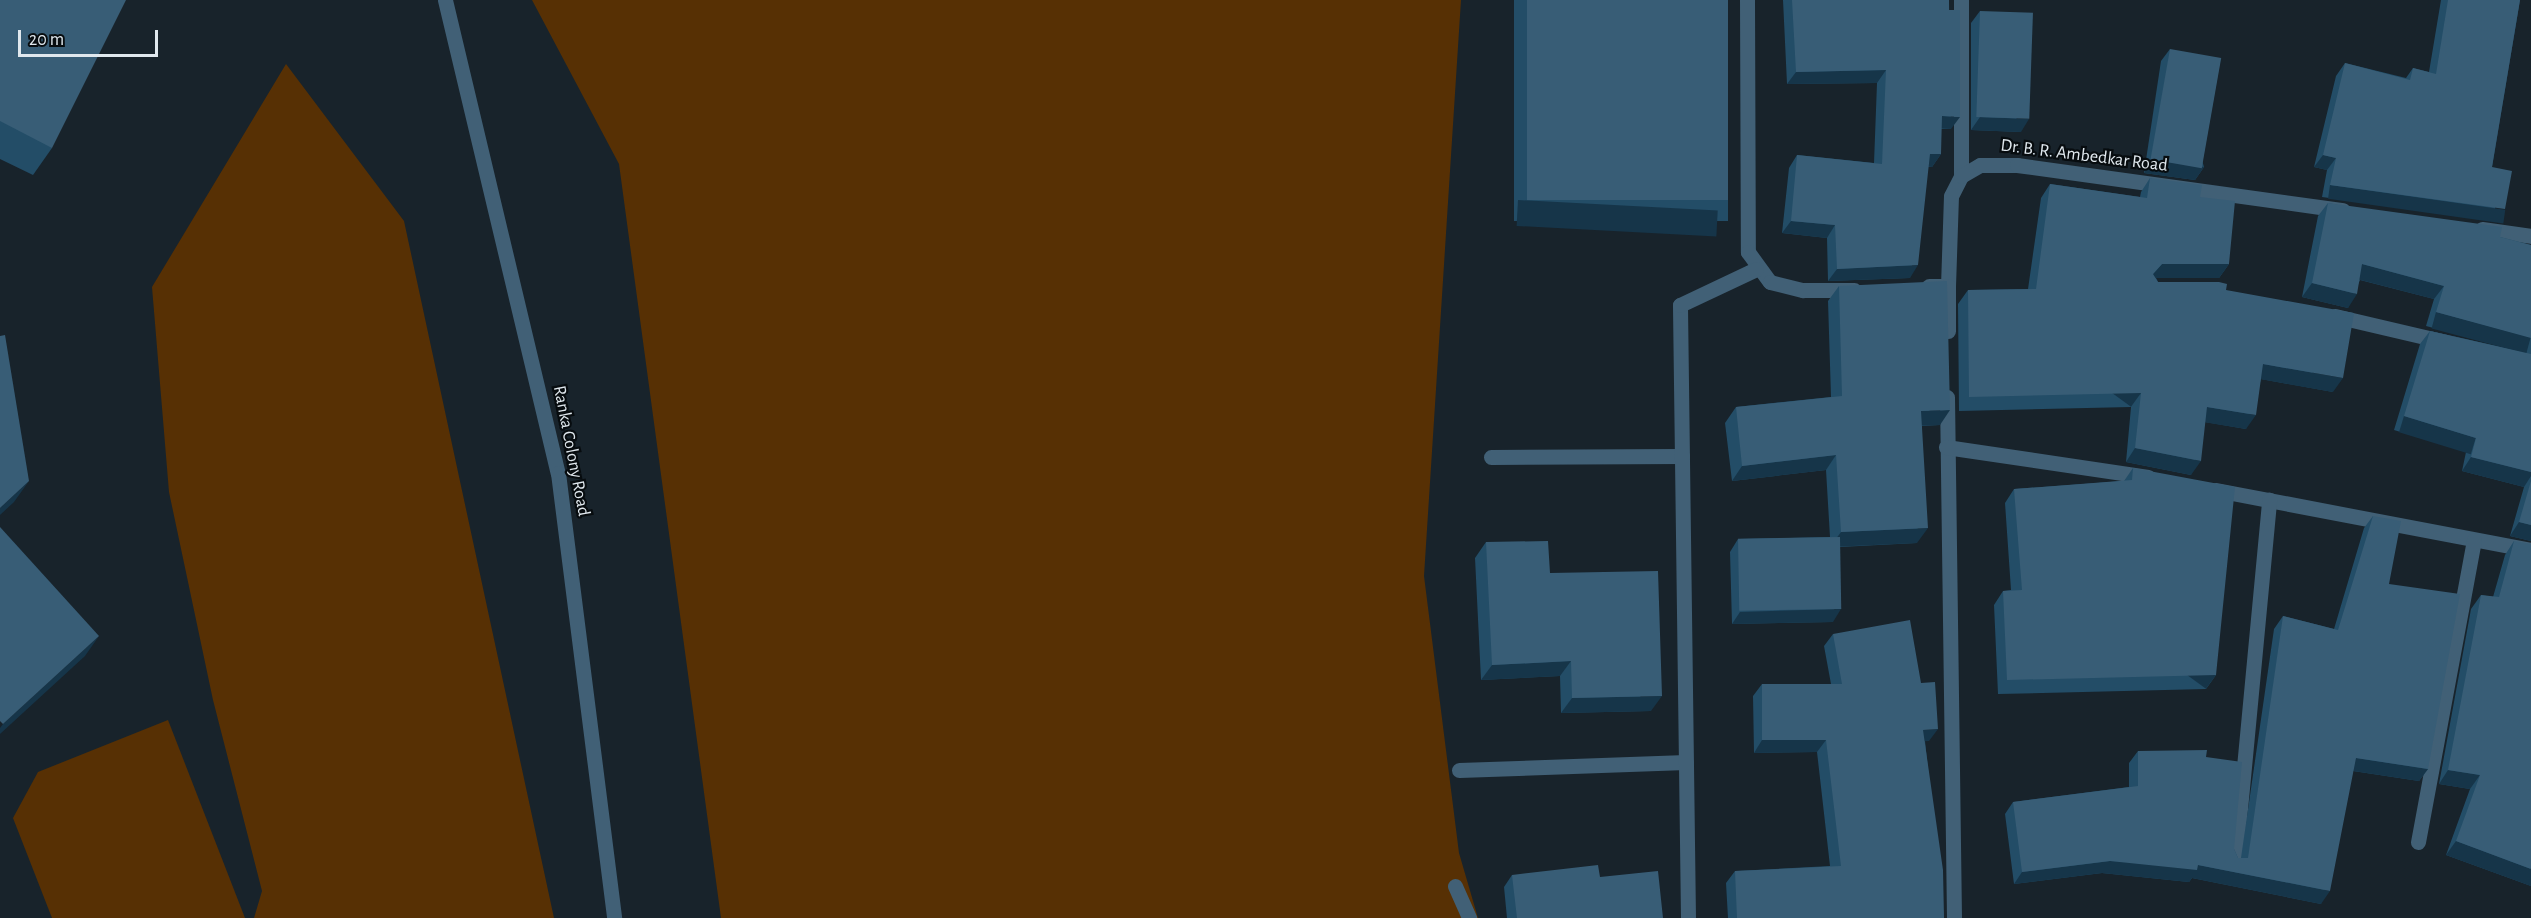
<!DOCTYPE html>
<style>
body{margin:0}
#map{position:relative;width:2531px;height:918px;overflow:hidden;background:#18232b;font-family:"Alegreya Sans",sans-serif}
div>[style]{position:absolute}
.green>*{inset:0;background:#573004}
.minor>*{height:15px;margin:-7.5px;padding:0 7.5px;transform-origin:7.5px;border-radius:7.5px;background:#416076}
.tertiary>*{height:15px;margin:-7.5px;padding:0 7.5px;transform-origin:7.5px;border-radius:7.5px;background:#416076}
.wall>*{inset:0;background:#234d67;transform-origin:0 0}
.shaded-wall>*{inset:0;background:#163549;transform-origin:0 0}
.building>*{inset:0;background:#385d76;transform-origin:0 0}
span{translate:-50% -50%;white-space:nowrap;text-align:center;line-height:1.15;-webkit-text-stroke:4.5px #070c0f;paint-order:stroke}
.street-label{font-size:18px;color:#e0e8ee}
.scale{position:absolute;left:18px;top:30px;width:140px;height:27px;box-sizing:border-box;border:3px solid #e0e8ee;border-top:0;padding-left:8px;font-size:18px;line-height:21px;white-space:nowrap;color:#e0e8ee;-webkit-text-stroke:4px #070c0f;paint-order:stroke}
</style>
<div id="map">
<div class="green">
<i style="clip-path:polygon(532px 0,1461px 0,1424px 576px,1459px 853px,1478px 918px,721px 918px,619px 164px)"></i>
<i style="clip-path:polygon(286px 64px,404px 221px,554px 918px,254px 918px,262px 891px,213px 700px,169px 492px,152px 287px)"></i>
<i style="clip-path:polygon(168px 720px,245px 918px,52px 918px,13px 818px,38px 772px)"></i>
</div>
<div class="minor">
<i style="left:1747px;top:0;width:252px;rotate:89.8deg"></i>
<i style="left:1748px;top:252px;width:37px;rotate:54deg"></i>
<i style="left:1770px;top:282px;width:34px;rotate:14deg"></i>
<i style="left:1803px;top:290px;width:51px"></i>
<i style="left:1961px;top:0;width:176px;rotate:90deg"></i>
<i style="left:2482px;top:229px;width:49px;rotate:8.1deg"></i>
<i style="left:1929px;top:286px;width:19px"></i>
<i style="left:1948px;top:286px;width:90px;rotate:-88.1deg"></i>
<i style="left:1951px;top:196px;width:22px;rotate:-63deg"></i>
<i style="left:1961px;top:176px;width:22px;rotate:-30deg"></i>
<i style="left:1980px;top:165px;width:37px"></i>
<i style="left:2017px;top:165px;width:329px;rotate:7.9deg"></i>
<i style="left:2335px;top:316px;width:114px;rotate:13.2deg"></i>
<i style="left:1948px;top:331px;width:45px;rotate:-90deg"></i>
<i style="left:1947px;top:397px;width:521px;rotate:89.23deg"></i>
<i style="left:1946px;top:447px;width:204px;rotate:8.4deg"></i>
<i style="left:1491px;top:457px;width:191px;rotate:-0.3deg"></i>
<i style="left:2216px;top:490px;width:321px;rotate:10.8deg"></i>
<i style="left:1459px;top:770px;width:227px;rotate:-2deg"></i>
<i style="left:2418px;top:842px;width:307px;rotate:-79.5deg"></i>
<i style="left:2235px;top:862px;width:364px;rotate:-84.6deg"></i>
<i style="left:1455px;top:886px;width:35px;rotate:66deg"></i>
<i style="left:1688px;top:918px;width:613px;rotate:-90.75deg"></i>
<i style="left:1680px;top:305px;width:84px;rotate:-25.3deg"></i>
</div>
<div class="tertiary">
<i style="left:445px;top:0;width:486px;rotate:76.6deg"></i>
<i style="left:558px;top:473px;width:449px;rotate:82.8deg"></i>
</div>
<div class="wall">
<i style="clip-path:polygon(0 0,52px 148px,33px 175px,0 159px)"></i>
<i style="left:1514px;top:0;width:214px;height:221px"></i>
<i style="clip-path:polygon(1783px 0,1949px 0,1951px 129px,1941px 129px,1941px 154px,1932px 167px,1928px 167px,1910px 278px,1828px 281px,1827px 238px,1782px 233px,1789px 168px,1797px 155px,1874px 163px,1877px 83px,1787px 84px)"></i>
<i style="clip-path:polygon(2441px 0,2520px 0,2492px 167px,2496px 221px,2322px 197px,2327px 170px,2314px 167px,2336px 76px,2345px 63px,2406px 78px,2413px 68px,2429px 72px)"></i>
<i style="clip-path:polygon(1980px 11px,2021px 132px,1971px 130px,1971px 23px)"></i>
<i style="clip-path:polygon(2170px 49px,2204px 167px,2195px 180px,2144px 173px,2161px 61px)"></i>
<i style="clip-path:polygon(2150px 178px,2200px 197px,2229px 264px,2219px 278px,2156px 278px,2158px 282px,2226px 290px,2333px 392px,2261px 379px,2246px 429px,2205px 422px,2191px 475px,2126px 462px,2131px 407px,1959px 411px,1958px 304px,1968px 290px,2028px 289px,2041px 198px,2050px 184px,2140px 197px,2141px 192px)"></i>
<i style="clip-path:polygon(2328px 203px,2500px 237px,2531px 245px,2531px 541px,2510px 536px,2524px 487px,2462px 471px,2466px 452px,2394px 430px,2420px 344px,2430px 331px,2524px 352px,2426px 326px,2434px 299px,2360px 280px,2348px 308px,2302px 297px,2318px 216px)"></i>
<i style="clip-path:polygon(1839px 286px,1940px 425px,1922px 426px,1917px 543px,1840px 547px,1833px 622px,1732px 624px,1730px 552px,1738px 539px,1830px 537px,1826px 470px,1732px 481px,1725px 423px,1736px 407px,1831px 397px,1828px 301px)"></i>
<i style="clip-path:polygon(2133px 468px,2216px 675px,2206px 689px,1998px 694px,1994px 605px,2003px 591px,2011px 590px,2005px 503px,2014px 489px,2124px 481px)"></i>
<i style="clip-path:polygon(2373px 516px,2389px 584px,2428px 769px,2419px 781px,2353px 771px,2321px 904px,2192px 878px,2189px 882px,2102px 873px,2014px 884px,2005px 814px,2013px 802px,2129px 787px,2129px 763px,2138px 751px,2206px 757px,2234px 849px,2238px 858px,2241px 858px,2274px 629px,2283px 616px,2334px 629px,2364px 528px)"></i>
<i style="clip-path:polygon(2514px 541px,2531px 886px,2446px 855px,2470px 789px,2439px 784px,2471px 609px,2481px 595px,2493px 597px,2505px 555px)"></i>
<i style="clip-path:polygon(1486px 542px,1550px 573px,1651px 711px,1561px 713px,1560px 676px,1481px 680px,1475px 558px)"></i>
<i style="clip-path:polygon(1833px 634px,1929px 741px,1925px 741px,1944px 918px,1728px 918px,1726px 883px,1735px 871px,1830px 866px,1817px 752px,1754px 753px,1753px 696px,1762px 684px,1831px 684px,1824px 646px)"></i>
<i style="clip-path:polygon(1512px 875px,1600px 877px,1663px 918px,1507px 918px,1504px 887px)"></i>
</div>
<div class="shaded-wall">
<i style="clip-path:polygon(1886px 70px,1877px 83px,1787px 84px,1796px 72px)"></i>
<i style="clip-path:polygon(1942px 116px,1960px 117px,1951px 129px,1933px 128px)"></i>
<i style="clip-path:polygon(1980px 117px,2029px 119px,2021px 132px,1971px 130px)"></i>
<i style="clip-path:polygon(1930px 154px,1941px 154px,1932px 167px,1921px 166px)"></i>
<i style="clip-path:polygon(2323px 155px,2336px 158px,2327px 170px,2314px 167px)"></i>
<i style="clip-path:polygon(2153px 160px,2204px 167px,2195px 180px,2144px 173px)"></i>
<i style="left:2330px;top:185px;width:177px;height:14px;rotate:8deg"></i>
<i style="left:1518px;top:200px;width:200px;height:26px;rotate:3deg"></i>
<i style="clip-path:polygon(1791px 221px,1835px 225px,1827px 238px,1782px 233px)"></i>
<i style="clip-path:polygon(2162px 264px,2229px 264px,2219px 278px,2152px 278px,2153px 274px)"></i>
<i style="clip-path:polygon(2362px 264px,2444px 286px,2434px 299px,2353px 278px)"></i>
<i style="clip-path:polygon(1918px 265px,1910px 278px,1828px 281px,1837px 269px)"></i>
<i style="clip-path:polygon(2312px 283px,2357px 294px,2348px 308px,2302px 297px)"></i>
<i style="left:2436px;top:312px;width:98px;height:17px;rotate:15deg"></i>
<i style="clip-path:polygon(2263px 364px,2343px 378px,2333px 392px,2254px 378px)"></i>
<i style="left:2141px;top:393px;width:17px;height:172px;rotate:126deg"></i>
<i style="clip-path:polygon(2207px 407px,2256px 415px,2246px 429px,2197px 421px)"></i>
<i style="clip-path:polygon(1950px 410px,1940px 425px,1911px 426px,1921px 411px)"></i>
<i style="left:2404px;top:416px;width:75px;height:17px;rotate:17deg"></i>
<i style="clip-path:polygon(2135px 448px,2201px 461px,2191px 475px,2126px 462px)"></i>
<i style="clip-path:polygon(1836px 455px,1826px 470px,1732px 481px,1742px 466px)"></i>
<i style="clip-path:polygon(2471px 457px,2531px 472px,2531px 476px,2524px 487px,2462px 471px)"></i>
<i style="clip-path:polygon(29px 481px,14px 502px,0 515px,0 508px)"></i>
<i style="clip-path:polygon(2519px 522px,2531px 525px,2531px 541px,2510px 536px)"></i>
<i style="clip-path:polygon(1928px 528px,1917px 543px,1830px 547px,1841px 532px)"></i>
<i style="clip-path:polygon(1841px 609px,1833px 622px,1732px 624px,1740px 612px)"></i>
<i style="clip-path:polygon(99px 636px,85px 656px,0 734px,0 728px,3px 724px)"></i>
<i style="clip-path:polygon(1571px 661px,1560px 676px,1481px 680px,1492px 665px)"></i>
<i style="left:2216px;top:675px;width:17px;height:209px;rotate:126deg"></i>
<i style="clip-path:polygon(1662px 696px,1651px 711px,1561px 713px,1572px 698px)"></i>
<i style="clip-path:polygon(1938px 729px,1929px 741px,1915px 742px,1923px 730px)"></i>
<i style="clip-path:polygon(1762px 740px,1826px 740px,1817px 752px,1754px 753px)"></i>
<i style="clip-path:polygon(2356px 758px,2428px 769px,2419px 781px,2347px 770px)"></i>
<i style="clip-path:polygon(2448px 770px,2480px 775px,2470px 789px,2439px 784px)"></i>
<i style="clip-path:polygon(2456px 841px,2531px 869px,2531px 886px,2446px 855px)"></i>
<i style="clip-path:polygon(2110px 861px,2198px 865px,2330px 891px,2321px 904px,2192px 878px,2189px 882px,2102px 873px,2014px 884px,2022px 872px)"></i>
</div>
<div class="building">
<i style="clip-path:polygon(0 0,126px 0,52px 148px,0 121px)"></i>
<i style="left:1527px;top:0;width:201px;height:200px"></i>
<i style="clip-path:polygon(1792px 0,1949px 0,1949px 10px,1960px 10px,1960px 117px,1942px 116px,1941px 154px,1930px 154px,1918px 265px,1837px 269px,1835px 225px,1791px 221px,1797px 155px,1882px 164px,1886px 70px,1796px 72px)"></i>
<i style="clip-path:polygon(2448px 0,2520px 0,2492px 167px,2512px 171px,2505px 209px,2330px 185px,2336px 158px,2323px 155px,2345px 63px,2410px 80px,2413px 68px,2436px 74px)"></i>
<i style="left:1980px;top:11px;width:53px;height:106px;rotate:2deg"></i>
<i style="left:2170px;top:49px;width:52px;height:112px;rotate:10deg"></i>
<i style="clip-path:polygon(2150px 178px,2202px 185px,2200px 197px,2235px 201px,2229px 264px,2162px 264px,2153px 274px,2158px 282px,2219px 282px,2227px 284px,2226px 290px,2354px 313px,2343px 378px,2263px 364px,2256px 415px,2207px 407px,2201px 461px,2135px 448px,2141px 393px,1969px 397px,1968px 290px,2036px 289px,2050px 184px,2147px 198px)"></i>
<i style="clip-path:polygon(2328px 203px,2502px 227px,2500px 237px,2531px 245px,2531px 338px,2436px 312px,2444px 286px,2362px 264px,2357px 294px,2312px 283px)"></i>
<i style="clip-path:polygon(1947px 281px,1950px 410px,1921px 411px,1928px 528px,1841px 532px,1836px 455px,1742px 466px,1736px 407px,1842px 396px,1839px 286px)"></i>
<i style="clip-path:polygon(2430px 331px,2531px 354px,2531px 472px,2471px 457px,2476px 438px,2404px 416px)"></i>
<i style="clip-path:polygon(5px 335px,29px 481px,0 508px,0 336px)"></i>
<i style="clip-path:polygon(2133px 468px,2235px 487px,2216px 675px,2007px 680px,2003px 591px,2022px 590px,2014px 489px,2132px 480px)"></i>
<i style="clip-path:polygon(2531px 481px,2531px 525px,2519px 522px)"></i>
<i style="clip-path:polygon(2373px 516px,2401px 521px,2389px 584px,2460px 594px,2428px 769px,2356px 758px,2330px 891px,2198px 865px,2197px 870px,2110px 861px,2022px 872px,2013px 802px,2138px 786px,2138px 751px,2207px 750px,2206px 757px,2242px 762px,2234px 849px,2238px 858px,2248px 858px,2283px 616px,2338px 630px)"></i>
<i style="clip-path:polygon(0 527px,99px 636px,3px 724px,0 721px)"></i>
<i style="left:1840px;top:537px;width:72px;height:102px;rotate:89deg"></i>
<i style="clip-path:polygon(1548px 541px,1550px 573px,1658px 571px,1662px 696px,1572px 698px,1571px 661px,1492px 665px,1486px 542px)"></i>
<i style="clip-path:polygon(2514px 541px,2531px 544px,2531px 869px,2456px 841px,2480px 775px,2448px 770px,2481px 595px,2499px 597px)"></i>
<i style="clip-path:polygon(1910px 620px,1921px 683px,1935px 682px,1938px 729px,1923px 730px,1943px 870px,1944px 918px,1737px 918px,1735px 871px,1841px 866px,1826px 740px,1762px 740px,1762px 684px,1842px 684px,1833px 634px)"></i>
<i style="clip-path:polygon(1598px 865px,1600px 877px,1658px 871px,1663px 918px,1517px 918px,1512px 875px)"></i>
</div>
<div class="street-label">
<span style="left:2084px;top:156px;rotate:7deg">Dr. B. R. Ambedkar Road</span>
<span style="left:571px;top:451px;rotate:79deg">Ranka Colony Road</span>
</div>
<div class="scale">20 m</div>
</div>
